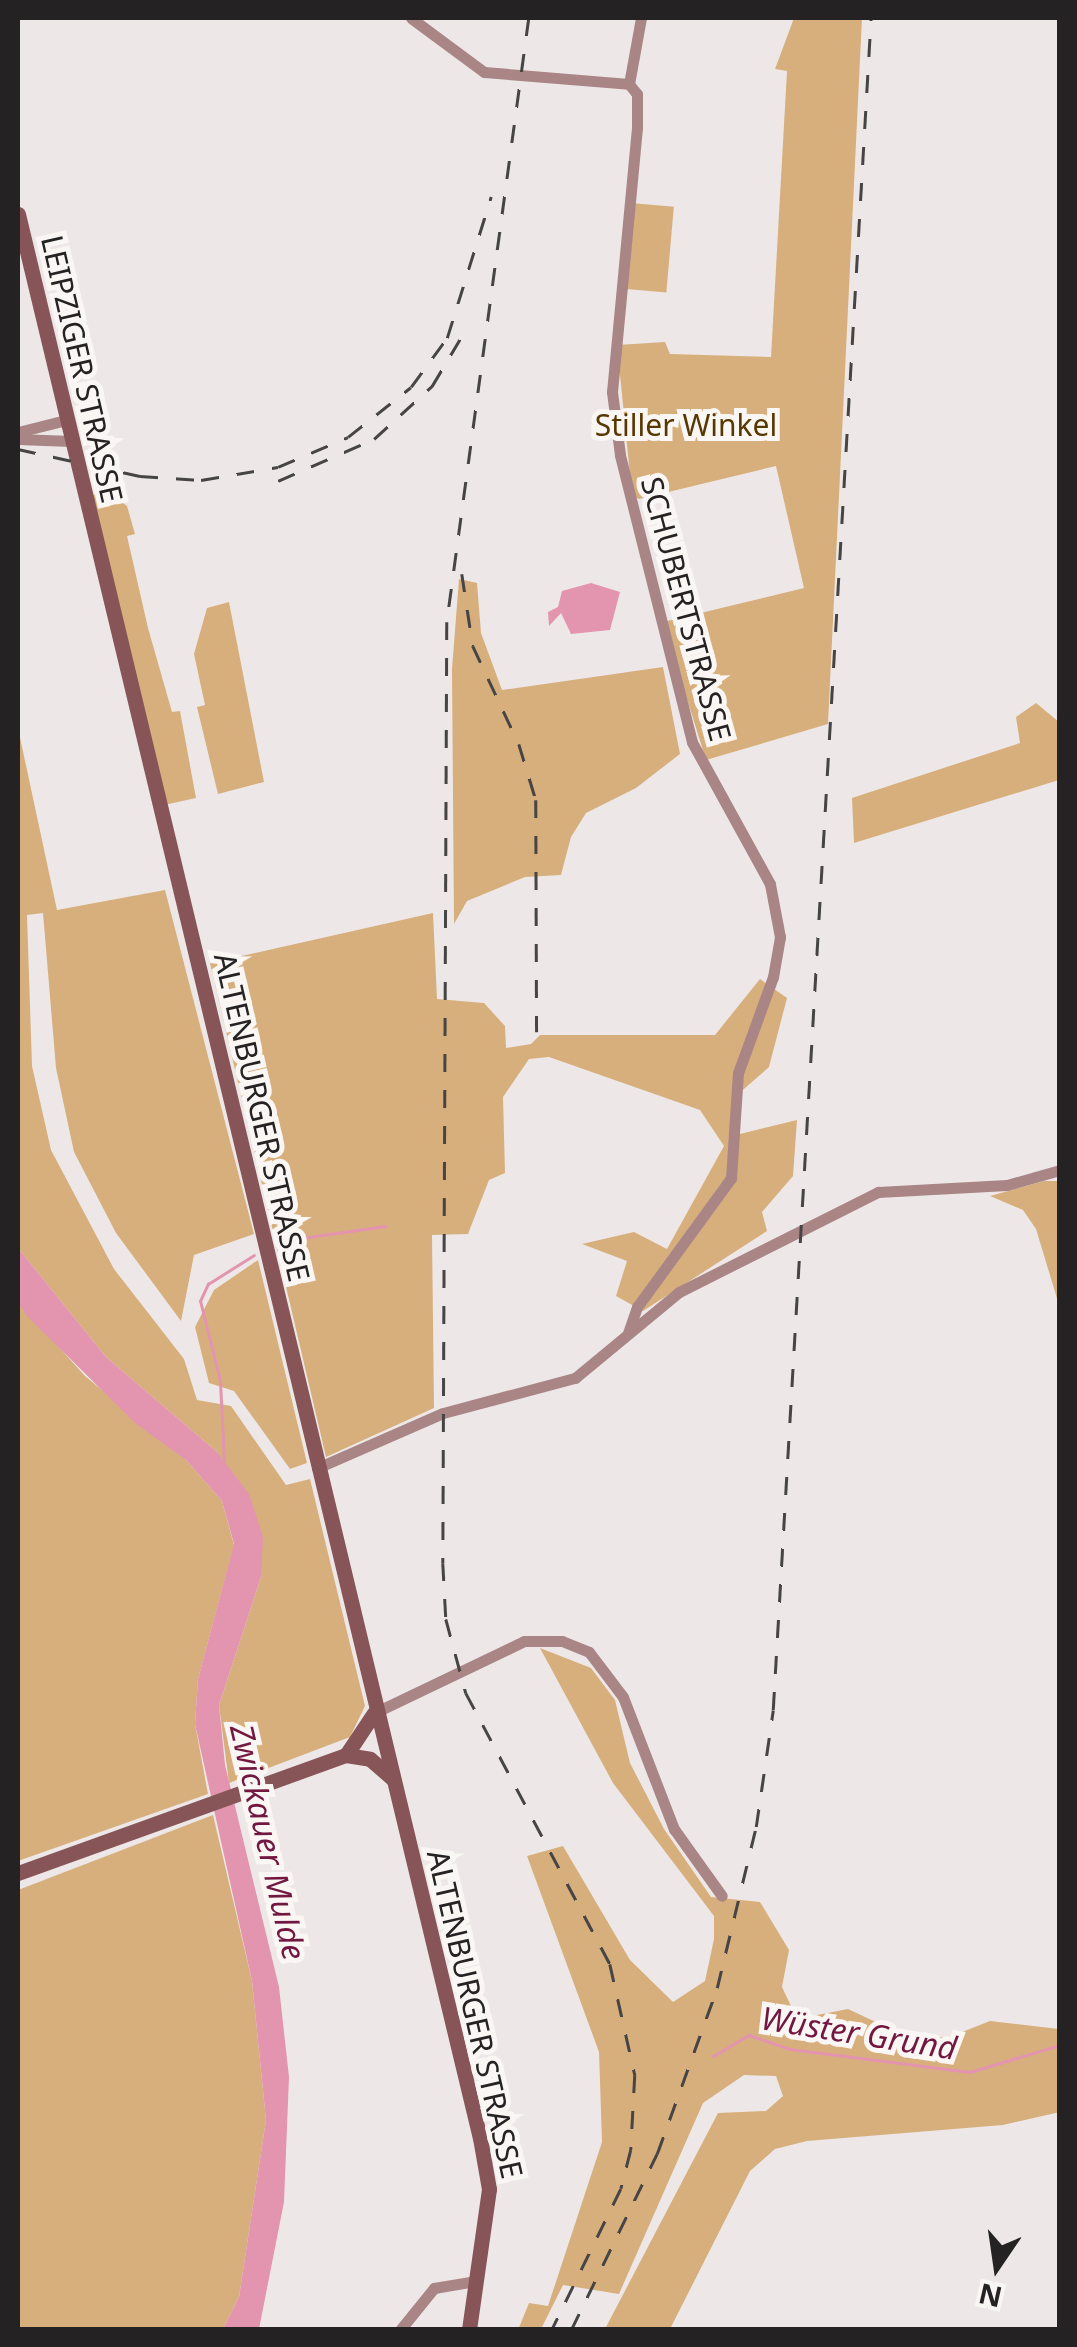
<!DOCTYPE html>
<meta charset="utf-8">
<style>
body{margin:0}
#map{position:relative;width:1077px;height:2347px;overflow:hidden;background:#ede8e7;font-family:"Noto Sans",sans-serif}
div>[style]{position:absolute}
.green>*{inset:0;background:#d7af7d;transform-origin:0 0}
.water>*{inset:0;background:#e394af}
.stream>*{height:2.5px;margin:-1.25px;padding:0 1.25px;transform-origin:1.25px;border-radius:1.25px;background:#e394af}
.street>*{height:11px;margin:-5.5px;padding:0 5.5px;transform-origin:5.5px;border-radius:5.5px;background:#a98586}
.secondary>*{height:15px;margin:-7.5px;padding:0 7.5px;transform-origin:7.5px;border-radius:7.5px;background:#875557}
.rail>*{height:2.5px;margin-top:-1.25px;transform-origin:0;background:repeating-linear-gradient(90deg,#464444 0 18px,transparent 0 36px)}
span{translate:-50% -50%;white-space:nowrap;text-align:center;line-height:1.15;-webkit-text-stroke:10px #faf6f4;paint-order:stroke}
.street-label{font-size:30px;color:#242222}
.park-label{font-size:30px;color:#583802}
.water-label{font-size:32px;color:#721740;font-style:italic}
.frame{position:absolute;inset:0;border:20px solid #242222;pointer-events:none}
.north{position:absolute;left:947px;top:2217px;width:100px;height:100px;-webkit-text-stroke:8px #faf6f4;paint-order:stroke;rotate:193deg;font-size:28px;font-weight:700;line-height:40px;text-align:center;color:#242222}
.north::after{content:'';display:block;margin:auto;width:35px;height:45px;background:#242222;clip-path:polygon(50% 0,100% 100%,50% 72%,0 100%)}
</style>
<div id="map">
<div class="green">
<i style="clip-path:polygon(794px 18px,862px 18px,828px 724px,706px 760px,663px 622px,804px 588px,776px 466px,639px 499px,632px 495px,617px 345px,665px 342px,670px 354px,771px 357px,787px 71px,775px 69px)"></i>
<i style="left:631px;top:203px;width:43px;height:86px;rotate:5deg"></i>
<i style="clip-path:polygon(108px 492px,127px 506px,135px 534px,127px 536px,148px 628px,172px 712px,180px 711px,196px 798px,164px 805px,93px 495px)"></i>
<i style="clip-path:polygon(459px 579px,477px 583px,481px 633px,502px 690px,663px 667px,680px 754px,636px 788px,586px 813px,571px 837px,561px 875px,525px 877px,467px 901px,454px 924px,452px 669px)"></i>
<i style="clip-path:polygon(229px 602px,264px 782px,218px 794px,197px 707px,205px 705px,194px 654px,207px 608px)"></i>
<i style="clip-path:polygon(1036px 703px,1059px 722px,1059px 780px,854px 843px,852px 798px,1020px 743px,1016px 717px)"></i>
<i style="clip-path:polygon(18px 728px,57px 910px,165px 890px,254px 1234px,194px 1255px,181px 1321px,116px 1233px,74px 1152px,56px 1068px,43px 913px,27px 915px,32px 1066px,51px 1150px,114px 1269px,184px 1359px,197px 1400px,231px 1406px,286px 1485px,310px 1479px,365px 1706px,350px 1737px,229px 1783px,219px 1705px,261px 1577px,217px 1452px,106px 1357px,18px 1248px)"></i>
<i style="clip-path:polygon(433px 913px,437px 999px,484px 1003px,505px 1026px,506px 1048px,531px 1044px,540px 1035px,715px 1035px,760px 979px,787px 998px,769px 1067px,737px 1095px,740px 1134px,797px 1120px,793px 1176px,762px 1212px,767px 1231px,643px 1311px,616px 1296px,627px 1261px,582px 1244px,634px 1232px,667px 1249px,724px 1146px,700px 1110px,549px 1057px,529px 1059px,503px 1097px,505px 1173px,489px 1180px,468px 1234px,432px 1235px,434px 1408px,326px 1457px,210px 963px)"></i>
<i style="clip-path:polygon(1044px 1181px,1059px 1181px,1059px 1305px,1036px 1229px,1023px 1210px,990px 1196px)"></i>
<i style="clip-path:polygon(258px 1260px,307px 1463px,290px 1469px,234px 1391px,209px 1383px,195px 1327px,214px 1290px)"></i>
<i style="clip-path:polygon(18px 1302px,85px 1376px,186px 1460px,222px 1501px,234px 1545px,198px 1679px,195px 1724px,208px 1794px,18px 1861px)"></i>
<i style="clip-path:polygon(540px 1648px,591px 1668px,615px 1700px,630px 1763px,664px 1829px,711px 1897px,760px 1902px,789px 1950px,782px 1987px,791px 2006px,812px 2016px,848px 2009px,897px 2032px,947px 2038px,990px 2021px,1059px 2029px,1060px 2112px,1003px 2125px,807px 2141px,775px 2149px,750px 2171px,670px 2329px,605px 2329px,718px 2113px,766px 2111px,783px 2096px,776px 2076px,744px 2075px,703px 2103px,619px 2294px,563px 2285px,541px 2329px,518px 2330px,529px 2303px,548px 2306px,602px 2142px,599px 2052px,527px 1856px,563px 1846px,630px 1960px,673px 2002px,705px 1981px,714px 1939px,714px 1916px,613px 1783px)"></i>
<i style="clip-path:polygon(213px 1815px,252px 1981px,266px 2120px,239px 2297px,223px 2329px,18px 2329px,18px 1890px)"></i>
</div>
<div class="water">
<i style="clip-path:polygon(591px 583px,620px 592px,610px 630px,571px 634px,561px 613px,549px 626px,548px 612px,558px 607px,562px 591px)"></i>
<i style="clip-path:polygon(18px 1248px,106px 1357px,217px 1452px,249px 1494px,263px 1537px,261px 1577px,219px 1705px,225px 1765px,279px 1987px,289px 2077px,284px 2202px,259px 2329px,223px 2329px,239px 2297px,266px 2120px,252px 1981px,195px 1724px,198px 1679px,234px 1544px,222px 1501px,186px 1460px,136px 1424px,26px 1315px,18px 1302px)"></i>
</div>
<div class="stream">
<i style="left:281px;top:1241px;width:105px;rotate:-8.2deg"></i>
<i style="left:224px;top:1463px;width:82px;rotate:-92.8deg"></i>
<i style="left:220px;top:1381px;width:82px;rotate:-104deg"></i>
<i style="left:200px;top:1301px;width:19px;rotate:-65deg"></i>
<i style="left:208px;top:1284px;width:54px;rotate:-32.2deg"></i>
<i style="left:713px;top:2056px;width:42px;rotate:-30.3deg"></i>
<i style="left:749px;top:2035px;width:43px;rotate:18.9deg"></i>
<i style="left:790px;top:2049px;width:181px;rotate:7.3deg"></i>
<i style="left:970px;top:2072px;width:94px;rotate:-16.7deg"></i>
</div>
<div class="street">
<i style="left:411px;top:18px;width:91px;rotate:36.5deg"></i>
<i style="left:484px;top:72px;width:145px;rotate:4.7deg"></i>
<i style="left:629px;top:84px;width:67px;rotate:-79.7deg"></i>
<i style="left:18px;top:432px;width:49px;rotate:-14deg"></i>
<i style="left:18px;top:439px;width:53px;rotate:2.2deg"></i>
<i style="left:628px;top:1333px;width:28px;rotate:-71deg"></i>
<i style="left:637px;top:1307px;width:160px;rotate:-53.9deg"></i>
<i style="left:731px;top:1178px;width:105px;rotate:-86.2deg"></i>
<i style="left:738px;top:1073px;width:102px;rotate:-70deg"></i>
<i style="left:773px;top:977px;width:41px;rotate:-80.1deg"></i>
<i style="left:780px;top:937px;width:54px;rotate:-100.7deg"></i>
<i style="left:770px;top:884px;width:162px;rotate:-118.8deg"></i>
<i style="left:692px;top:742px;width:296px;rotate:-104.1deg"></i>
<i style="left:620px;top:455px;width:64px;rotate:-97.2deg"></i>
<i style="left:612px;top:392px;width:266px;rotate:-84.6deg"></i>
<i style="left:637px;top:127px;width:33px;rotate:-90deg"></i>
<i style="left:637px;top:94px;width:13px;rotate:-129deg"></i>
<i style="left:317px;top:1468px;width:137px;rotate:-23.6deg"></i>
<i style="left:443px;top:1413px;width:137px;rotate:-14.9deg"></i>
<i style="left:575px;top:1378px;width:135px;rotate:-39.6deg"></i>
<i style="left:679px;top:1292px;width:223px;rotate:-26.7deg"></i>
<i style="left:878px;top:1192px;width:129px;rotate:-3.1deg"></i>
<i style="left:1007px;top:1185px;width:55px;rotate:-15.8deg"></i>
<i style="left:374px;top:1713px;width:166px;rotate:-25.6deg"></i>
<i style="left:524px;top:1641px;width:38px"></i>
<i style="left:562px;top:1641px;width:29px;rotate:22deg"></i>
<i style="left:589px;top:1652px;width:56px;rotate:52.9deg"></i>
<i style="left:623px;top:1697px;width:142px;rotate:68.9deg"></i>
<i style="left:674px;top:1829px;width:82px;rotate:54.4deg"></i>
<i style="left:400px;top:2330px;width:54px;rotate:-51deg"></i>
<i style="left:434px;top:2288px;width:43px;rotate:-9.5deg"></i>
</div>
<div class="secondary">
<i style="left:18px;top:214px;width:1979px;rotate:76.5deg"></i>
<i style="left:480px;top:2138px;width:52px;rotate:80deg"></i>
<i style="left:489px;top:2189px;width:142px;rotate:98.1deg"></i>
<i style="left:346px;top:1755px;width:24px;rotate:9deg"></i>
<i style="left:370px;top:1759px;width:29px;rotate:41deg"></i>
<i style="left:18px;top:1873px;width:349px;rotate:-19.8deg"></i>
<i style="left:346px;top:1755px;width:50px;rotate:-56.3deg"></i>
</div>
<div class="rail">
<i style="left:529px;top:18px;width:610px;rotate:97.73deg"></i>
<i style="left:447px;top:622px;width:941px;rotate:90.24deg"></i>
<i style="left:443px;top:1563px;width:56px;rotate:86.9deg"></i>
<i style="left:446px;top:1619px;width:77px;rotate:74.9deg"></i>
<i style="left:466px;top:1693px;width:307px;rotate:62deg"></i>
<i style="left:610px;top:1964px;width:114px;rotate:77.3deg"></i>
<i style="left:635px;top:2075px;width:75px;rotate:93.1deg"></i>
<i style="left:631px;top:2150px;width:40px;rotate:104.4deg"></i>
<i style="left:621px;top:2189px;width:157px;rotate:116.1deg"></i>
<i style="left:18px;top:449px;width:125px;rotate:12.5deg"></i>
<i style="left:140px;top:476px;width:61px;rotate:3.8deg"></i>
<i style="left:201px;top:480px;width:78px;rotate:-9.6deg"></i>
<i style="left:278px;top:467px;width:76px;rotate:-23.2deg"></i>
<i style="left:348px;top:437px;width:80px;rotate:-38.4deg"></i>
<i style="left:411px;top:387px;width:61px;rotate:-53.7deg"></i>
<i style="left:447px;top:338px;width:148px;rotate:-72.7deg"></i>
<i style="left:278px;top:481px;width:105px;rotate:-23.6deg"></i>
<i style="left:374px;top:439px;width:79px;rotate:-42.4deg"></i>
<i style="left:432px;top:386px;width:61px;rotate:-59.2deg"></i>
<i style="left:462px;top:574px;width:73px;rotate:81.3deg"></i>
<i style="left:473px;top:646px;width:108px;rotate:64.9deg"></i>
<i style="left:519px;top:744px;width:59px;rotate:73.1deg"></i>
<i style="left:536px;top:800px;width:232px;rotate:89.8deg"></i>
<i style="left:571px;top:2330px;width:196px;rotate:-64deg"></i>
<i style="left:657px;top:2154px;width:177px;rotate:-70.1deg"></i>
<i style="left:717px;top:1988px;width:166px;rotate:-76.4deg"></i>
<i style="left:756px;top:1827px;width:118px;rotate:-81.7deg"></i>
<i style="left:773px;top:1710px;width:1695px;rotate:-86.69deg"></i>
</div>
<div class="street-label">
<span style="left:82px;top:369px;rotate:77deg">LEIPZIGER STRASSE</span>
<span style="left:686px;top:609px;rotate:75deg">SCHUBERTSTRASSE</span>
<span style="left:262px;top:1117px;rotate:77deg">ALTENBURGER STRASSE</span>
<span style="left:475px;top:2014px;rotate:77deg">ALTENBURGER STRASSE</span>
</div>
<div class="park-label">
<span style="left:686px;top:425px">Stiller Winkel</span>
</div>
<div class="water-label">
<span style="left:268px;top:1842px;rotate:77deg">Zwickauer Mulde</span>
<span style="left:859px;top:2033px;rotate:9deg">Wüster Grund</span>
</div>
<div class="frame"></div>
<div class="north">N</div>
</div>
